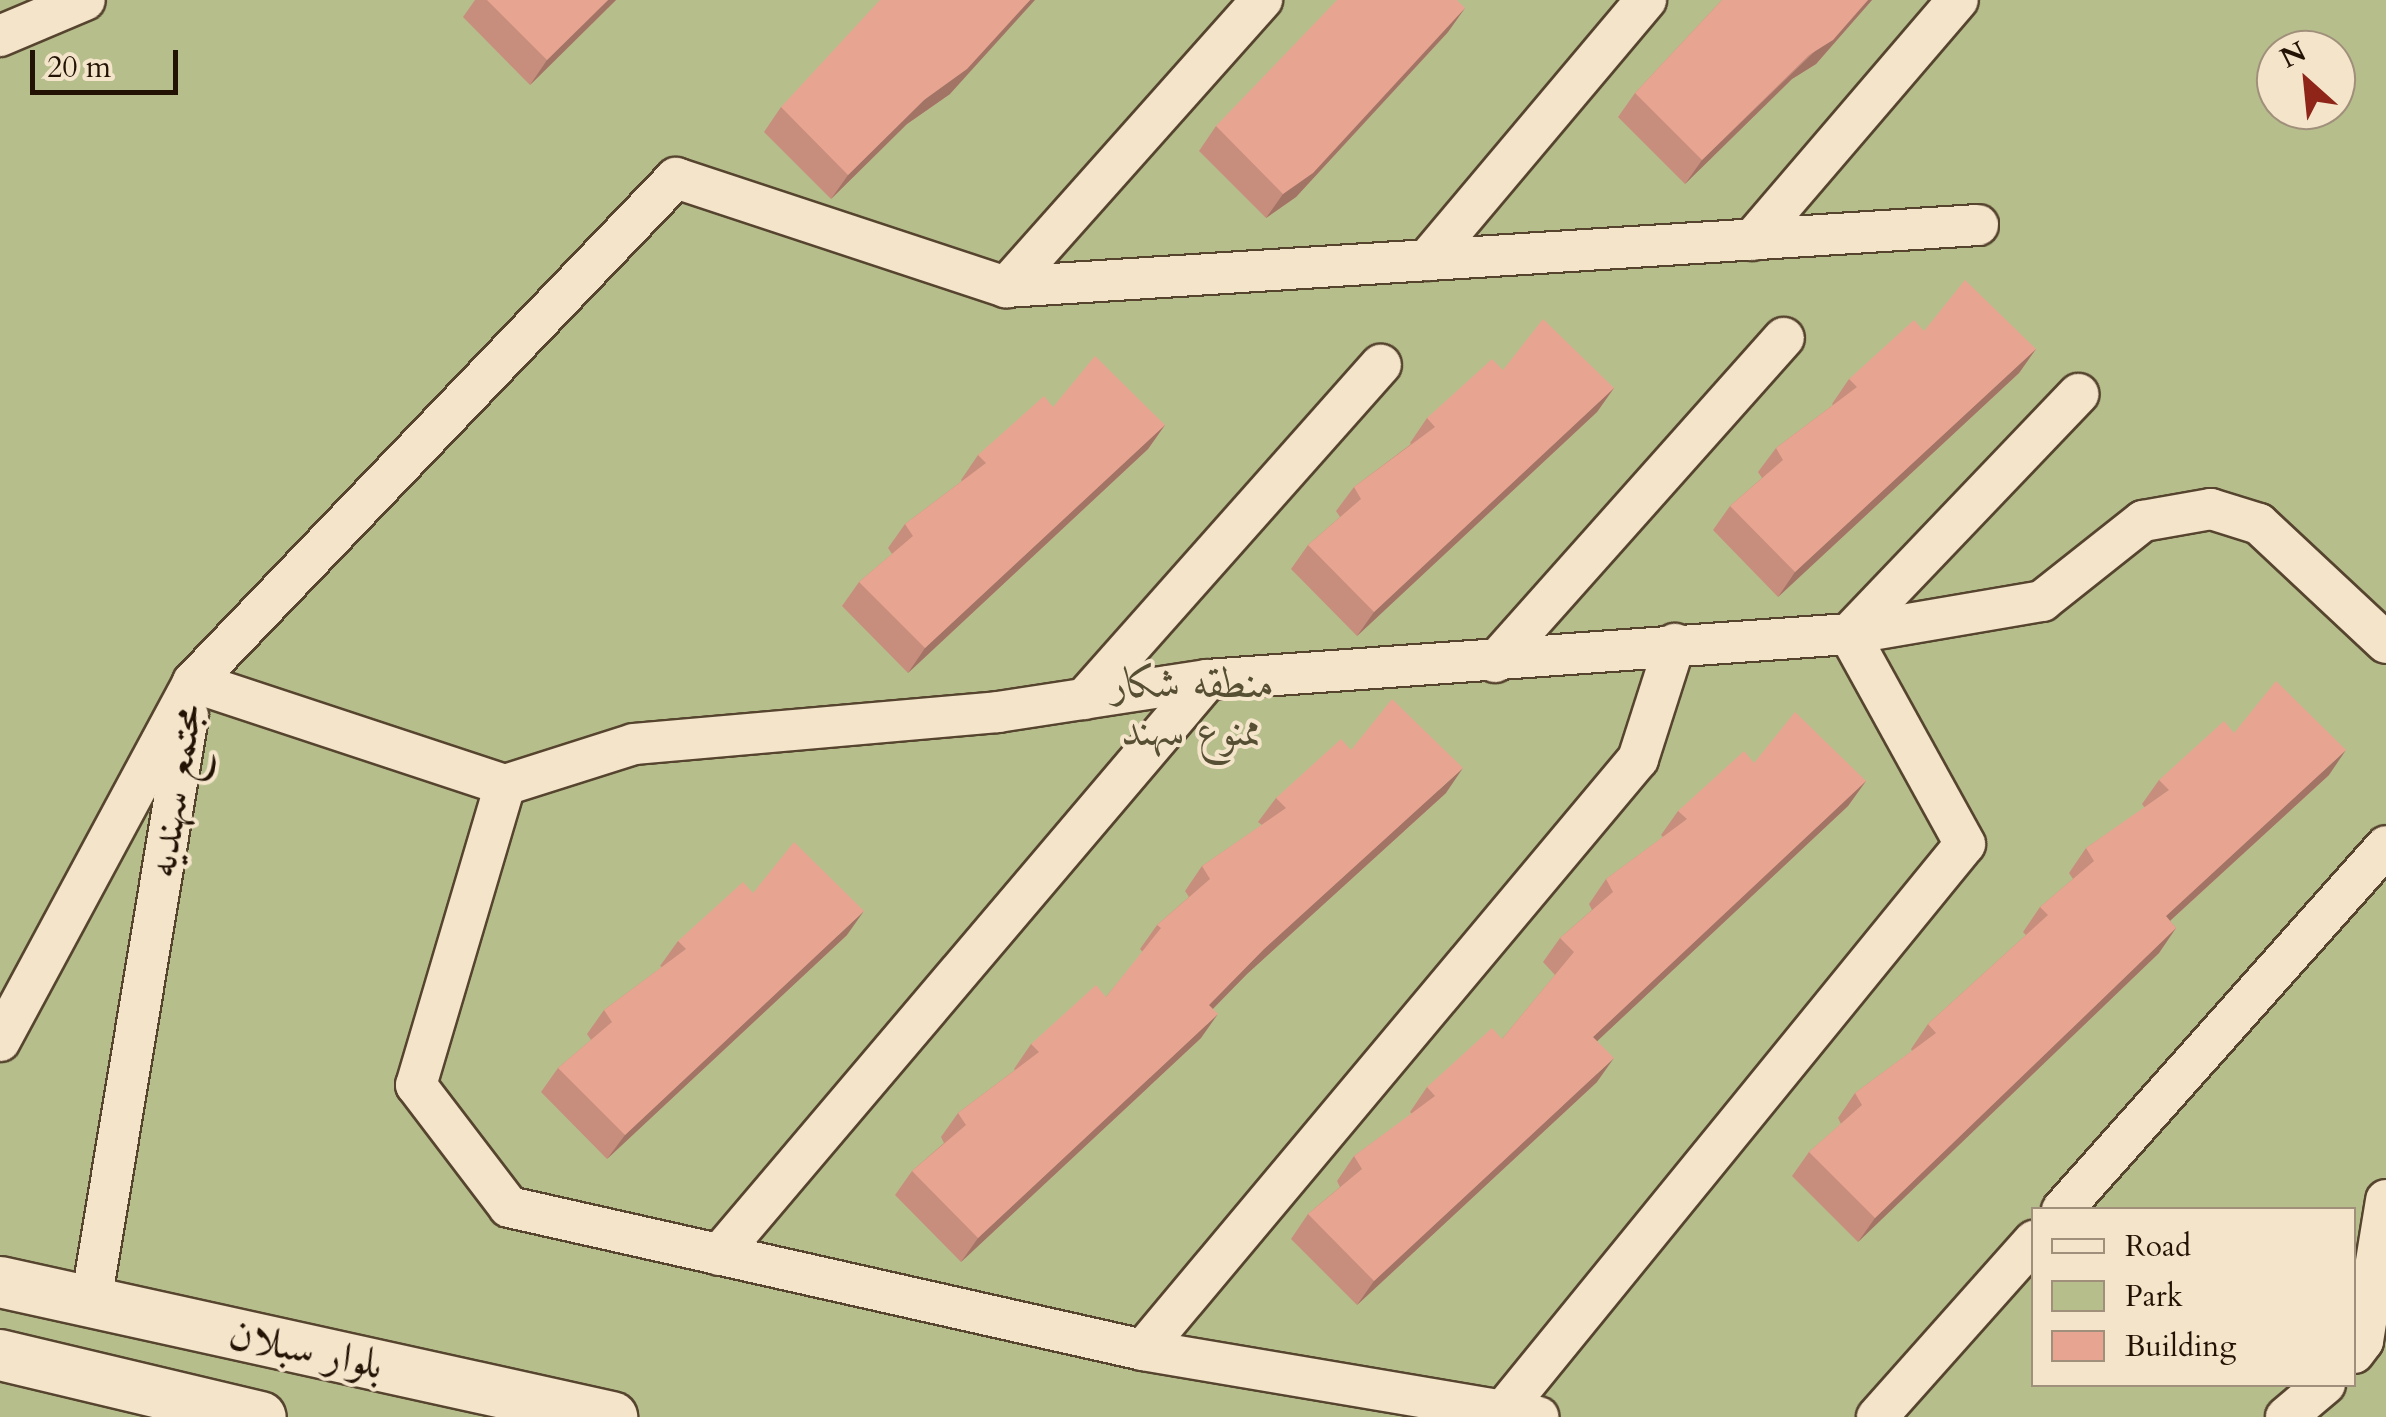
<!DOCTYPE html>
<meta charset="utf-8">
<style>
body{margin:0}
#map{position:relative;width:2386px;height:1417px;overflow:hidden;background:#eed6ae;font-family:Cardo,Amiri,serif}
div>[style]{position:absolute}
.green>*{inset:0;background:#b6be8c}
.roads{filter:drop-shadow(2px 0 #56442f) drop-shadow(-2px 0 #56442f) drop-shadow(0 2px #56442f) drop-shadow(0 -2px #56442f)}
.minor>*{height:40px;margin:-20px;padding:0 20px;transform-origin:20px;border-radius:20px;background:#f4e4ca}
.tertiary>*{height:50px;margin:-25px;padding:0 25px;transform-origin:25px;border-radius:25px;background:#f4e4ca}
.wall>*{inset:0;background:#c78e7d}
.shaded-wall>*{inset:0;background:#a27466}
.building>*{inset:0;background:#e7a591}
span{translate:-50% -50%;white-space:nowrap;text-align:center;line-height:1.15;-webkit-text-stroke:8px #f4e4ca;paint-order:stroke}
.park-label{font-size:42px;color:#564f34;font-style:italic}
.street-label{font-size:42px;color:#231305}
.legend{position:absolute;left:2031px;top:1207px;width:325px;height:180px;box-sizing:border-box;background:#f4e4ca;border:2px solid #a0907b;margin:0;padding:12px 18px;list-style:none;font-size:30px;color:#231305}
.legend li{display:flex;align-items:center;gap:20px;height:50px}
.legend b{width:50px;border:2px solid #a0907b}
.north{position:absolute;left:2256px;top:30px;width:100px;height:100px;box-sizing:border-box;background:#f4e4ca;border:2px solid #a0907b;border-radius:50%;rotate:333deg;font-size:28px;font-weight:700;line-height:40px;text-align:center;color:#231305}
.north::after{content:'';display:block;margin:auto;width:35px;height:45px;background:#8f2418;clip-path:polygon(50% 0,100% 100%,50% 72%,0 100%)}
.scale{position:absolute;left:30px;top:50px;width:148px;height:45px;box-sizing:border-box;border:5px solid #231305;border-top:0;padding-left:12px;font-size:30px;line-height:35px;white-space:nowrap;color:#231305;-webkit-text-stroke:8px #f4e4ca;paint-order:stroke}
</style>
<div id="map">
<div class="green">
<i style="clip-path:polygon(evenodd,0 0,2386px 0,2386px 1417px,0 1417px,0 0,2276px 50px,2336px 50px,2336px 110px,2276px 110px,2276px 50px,0 0,2034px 1210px,2354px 1210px,2354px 1384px,2034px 1384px,2034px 1210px)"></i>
</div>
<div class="roads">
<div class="minor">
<i style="left:0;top:36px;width:92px;rotate:-23deg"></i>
<i style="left:1752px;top:240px;width:316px;rotate:-49.4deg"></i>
<i style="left:1427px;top:260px;width:340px;rotate:-49.9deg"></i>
<i style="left:1006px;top:287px;width:385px;rotate:-48.3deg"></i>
<i style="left:1495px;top:662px;width:434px;rotate:-48.3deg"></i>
<i style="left:193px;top:682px;width:329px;rotate:18.3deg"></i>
<i style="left:505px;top:785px;width:135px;rotate:-17.6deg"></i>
<i style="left:634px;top:744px;width:365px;rotate:-5deg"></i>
<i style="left:998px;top:712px;width:211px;rotate:-8.7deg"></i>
<i style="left:1207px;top:680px;width:644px;rotate:-4.1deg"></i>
<i style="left:1849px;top:634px;width:196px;rotate:-9.7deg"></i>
<i style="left:2042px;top:601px;width:129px;rotate:-38.4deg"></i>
<i style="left:2143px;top:521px;width:69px;rotate:-10deg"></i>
<i style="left:2211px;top:509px;width:50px;rotate:17.4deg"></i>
<i style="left:2259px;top:524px;width:174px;rotate:43.1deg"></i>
<i style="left:1084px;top:699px;width:447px;rotate:-48.4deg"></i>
<i style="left:505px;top:785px;width:313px;rotate:106.5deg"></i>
<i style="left:416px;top:1085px;width:153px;rotate:52.7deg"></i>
<i style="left:509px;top:1207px;width:650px;rotate:12.71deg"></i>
<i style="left:1143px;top:1350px;width:401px;rotate:9.6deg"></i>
<i style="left:0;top:1041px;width:408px;rotate:-61.7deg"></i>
<i style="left:193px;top:682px;width:698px;rotate:-46.22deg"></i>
<i style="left:676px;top:178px;width:348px;rotate:18.3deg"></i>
<i style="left:1006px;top:287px;width:974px;rotate:-3.65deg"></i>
<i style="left:2062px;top:1210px;width:487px;rotate:-48.3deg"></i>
<i style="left:719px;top:1255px;width:754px;rotate:-49.68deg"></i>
<i style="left:91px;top:1302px;width:594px;rotate:-80.6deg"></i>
<i style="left:1143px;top:1350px;width:771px;rotate:-50.05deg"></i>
<i style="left:1638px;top:759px;width:121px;rotate:-72.2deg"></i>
<i style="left:2354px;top:1353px;width:15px;rotate:-53deg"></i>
<i style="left:2363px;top:1341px;width:143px;rotate:-80.7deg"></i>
<i style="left:1503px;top:1411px;width:731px;rotate:-50.83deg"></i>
<i style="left:1965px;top:844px;width:240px;rotate:-118.9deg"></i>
<i style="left:1849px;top:634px;width:332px;rotate:-46.3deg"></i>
<i style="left:1877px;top:1417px;width:236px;rotate:-48.3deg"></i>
<i style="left:2286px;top:1417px;width:51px;rotate:-40.2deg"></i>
</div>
<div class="tertiary">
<i style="left:0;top:1282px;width:627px;rotate:12.44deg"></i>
<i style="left:0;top:1355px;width:268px;rotate:13.4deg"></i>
</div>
</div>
<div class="wall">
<i style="clip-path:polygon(475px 0,616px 0,530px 85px,463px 17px)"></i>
<i style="clip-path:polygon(1722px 0,1872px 0,1816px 64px,1792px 79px,1685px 184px,1618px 117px,1635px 93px)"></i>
<i style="clip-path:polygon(1465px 8px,1448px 32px,1296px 197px,1266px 218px,1199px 151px,1216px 126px)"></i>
<i style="clip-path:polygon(950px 94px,907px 124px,831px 199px,764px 132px,781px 107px)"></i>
<i style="clip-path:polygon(1924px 331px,2036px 349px,2019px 373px,1778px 597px,1713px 530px,1730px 506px,1762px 478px,1758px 472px,1776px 448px,1833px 405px,1832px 404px,1849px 379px)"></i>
<i style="clip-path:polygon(1503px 370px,1614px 388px,1597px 412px,1357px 636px,1291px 569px,1308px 545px,1340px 517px,1336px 511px,1354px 487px,1411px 444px,1410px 443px,1427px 418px)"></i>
<i style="clip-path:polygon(1053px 407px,1165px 425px,1148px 449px,908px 673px,842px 606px,859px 582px,892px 554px,888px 548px,905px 524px,962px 481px,961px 480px,978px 455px)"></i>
<i style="clip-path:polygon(2234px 733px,2329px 775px,2170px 921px,2176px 928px,2159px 953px,1858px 1242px,1792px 1176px,1809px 1152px,1841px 1124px,1838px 1118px,1855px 1093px,1912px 1051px,1911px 1049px,1928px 1024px,2026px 935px,2023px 932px,2040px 907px,2073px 879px,2069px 873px,2086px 848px,2145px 808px,2142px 804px,2159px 780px)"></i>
<i style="clip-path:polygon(1351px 750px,1446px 793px,1247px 974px,1213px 1009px,1201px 1038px,961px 1262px,895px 1195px,912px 1171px,944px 1143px,941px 1137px,958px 1113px,1015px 1070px,1014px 1069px,1031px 1044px,1106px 997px,1143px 952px,1140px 949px,1157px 925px,1189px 897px,1185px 891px,1202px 866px,1262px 825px,1258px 822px,1276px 798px)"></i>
<i style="clip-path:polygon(1754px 763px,1866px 781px,1848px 806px,1597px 1041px,1597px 1082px,1357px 1305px,1291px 1239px,1308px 1214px,1340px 1187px,1337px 1181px,1354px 1156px,1412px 1114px,1410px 1112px,1427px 1087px,1502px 1039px,1555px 975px,1543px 962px,1560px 938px,1592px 910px,1589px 904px,1606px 879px,1663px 837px,1661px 835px,1678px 811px)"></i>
<i style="clip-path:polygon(847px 935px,607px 1159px,541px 1092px,558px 1068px,591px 1040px,587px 1034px,604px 1010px,662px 967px,660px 966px,678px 941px)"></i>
</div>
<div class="shaded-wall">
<i style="clip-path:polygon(608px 0,616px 0,530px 85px,547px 60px)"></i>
<i style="clip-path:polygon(1030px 0,1035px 0,950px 94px,907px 124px,831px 199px,848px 175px,924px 100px)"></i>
<i style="clip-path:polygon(1868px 0,1872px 0,1816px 64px,1792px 79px,1685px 184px,1702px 160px)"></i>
<i style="clip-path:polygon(1465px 8px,1448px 32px,1296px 197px,1266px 218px,1283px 194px)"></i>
<i style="clip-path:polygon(2036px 349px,2019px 373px,1778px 597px,1795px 572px)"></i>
<i style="clip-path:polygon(1614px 388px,1597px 412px,1357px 636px,1374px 612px)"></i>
<i style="clip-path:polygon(1165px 425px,1148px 449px,908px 673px,925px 648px)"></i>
<i style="clip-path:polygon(2346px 750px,2329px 775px,2149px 940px,2166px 916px)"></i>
<i style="clip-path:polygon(1463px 768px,1446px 793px,1247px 974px,1192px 1030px,1209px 1005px,1264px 949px)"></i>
<i style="clip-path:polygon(1866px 781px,1848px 806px,1576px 1061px,1593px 1037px)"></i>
<i style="clip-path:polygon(864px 911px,847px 935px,607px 1159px,625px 1135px)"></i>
<i style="clip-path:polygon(2176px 928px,2159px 953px,1858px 1242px,1875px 1218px)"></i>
<i style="clip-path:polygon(1218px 1014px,1201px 1038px,961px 1262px,978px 1238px)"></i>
<i style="clip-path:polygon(1614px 1058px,1597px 1082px,1357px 1305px,1374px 1281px)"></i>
</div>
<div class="building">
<i style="clip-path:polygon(487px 0,608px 0,547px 60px)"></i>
<i style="clip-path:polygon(880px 0,1030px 0,967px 69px,924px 100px,848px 175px,781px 107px)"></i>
<i style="clip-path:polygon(1337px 0,1457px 0,1465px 8px,1313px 173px,1283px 194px,1216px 126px)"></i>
<i style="clip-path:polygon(1722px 0,1868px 0,1833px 40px,1809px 55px,1702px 160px,1635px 93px)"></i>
<i style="clip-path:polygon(1965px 280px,2036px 349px,1795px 572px,1730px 506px,1783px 460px,1776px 448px,1857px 387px,1849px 379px,1914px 320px,1924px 331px)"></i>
<i style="clip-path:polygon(1543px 319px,1614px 388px,1374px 612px,1308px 545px,1361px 499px,1354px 487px,1435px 427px,1427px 418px,1492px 359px,1503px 370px)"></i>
<i style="clip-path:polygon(1095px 356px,1165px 425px,925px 648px,859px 582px,913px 536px,905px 524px,986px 463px,978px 455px,1044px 396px,1053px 407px)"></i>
<i style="clip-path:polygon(2276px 681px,2346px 750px,2166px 916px,2176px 928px,1875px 1218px,1809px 1152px,1862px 1105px,1855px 1093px,1936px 1033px,1928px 1024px,2048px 915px,2040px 907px,2094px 861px,2086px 848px,2169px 790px,2159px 780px,2224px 721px,2234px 733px)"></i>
<i style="clip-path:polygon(1392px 699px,1463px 768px,1264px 949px,1209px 1005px,1218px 1014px,978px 1238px,912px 1171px,966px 1125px,958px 1113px,1039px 1052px,1031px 1044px,1096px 985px,1106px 997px,1161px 928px,1157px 925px,1210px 879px,1202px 866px,1286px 808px,1276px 798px,1341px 739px,1351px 750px)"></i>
<i style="clip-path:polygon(1795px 712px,1866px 781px,1593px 1037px,1614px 1058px,1374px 1281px,1308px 1214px,1362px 1169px,1354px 1156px,1435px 1096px,1427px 1087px,1492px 1028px,1502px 1039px,1574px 952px,1560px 938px,1613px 892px,1606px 879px,1687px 819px,1678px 811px,1744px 751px,1754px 763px)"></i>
<i style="clip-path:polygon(794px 842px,864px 911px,625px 1135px,558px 1068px,612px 1022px,604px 1010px,686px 949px,678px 941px,743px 882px,753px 893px)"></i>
</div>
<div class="park-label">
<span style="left:1193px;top:708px">منطقه شکار<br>ممنوع سهند</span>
</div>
<div class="street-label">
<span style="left:175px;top:791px;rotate:-81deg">مجتمع سهندیه</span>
<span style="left:306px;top:1350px;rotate:12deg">بلوار سبلان</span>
</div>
<ul class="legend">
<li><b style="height:12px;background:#f4e4ca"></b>Road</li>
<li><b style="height:28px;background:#b6be8c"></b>Park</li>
<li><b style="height:28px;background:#e7a591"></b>Building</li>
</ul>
<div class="north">N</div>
<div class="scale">20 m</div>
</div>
